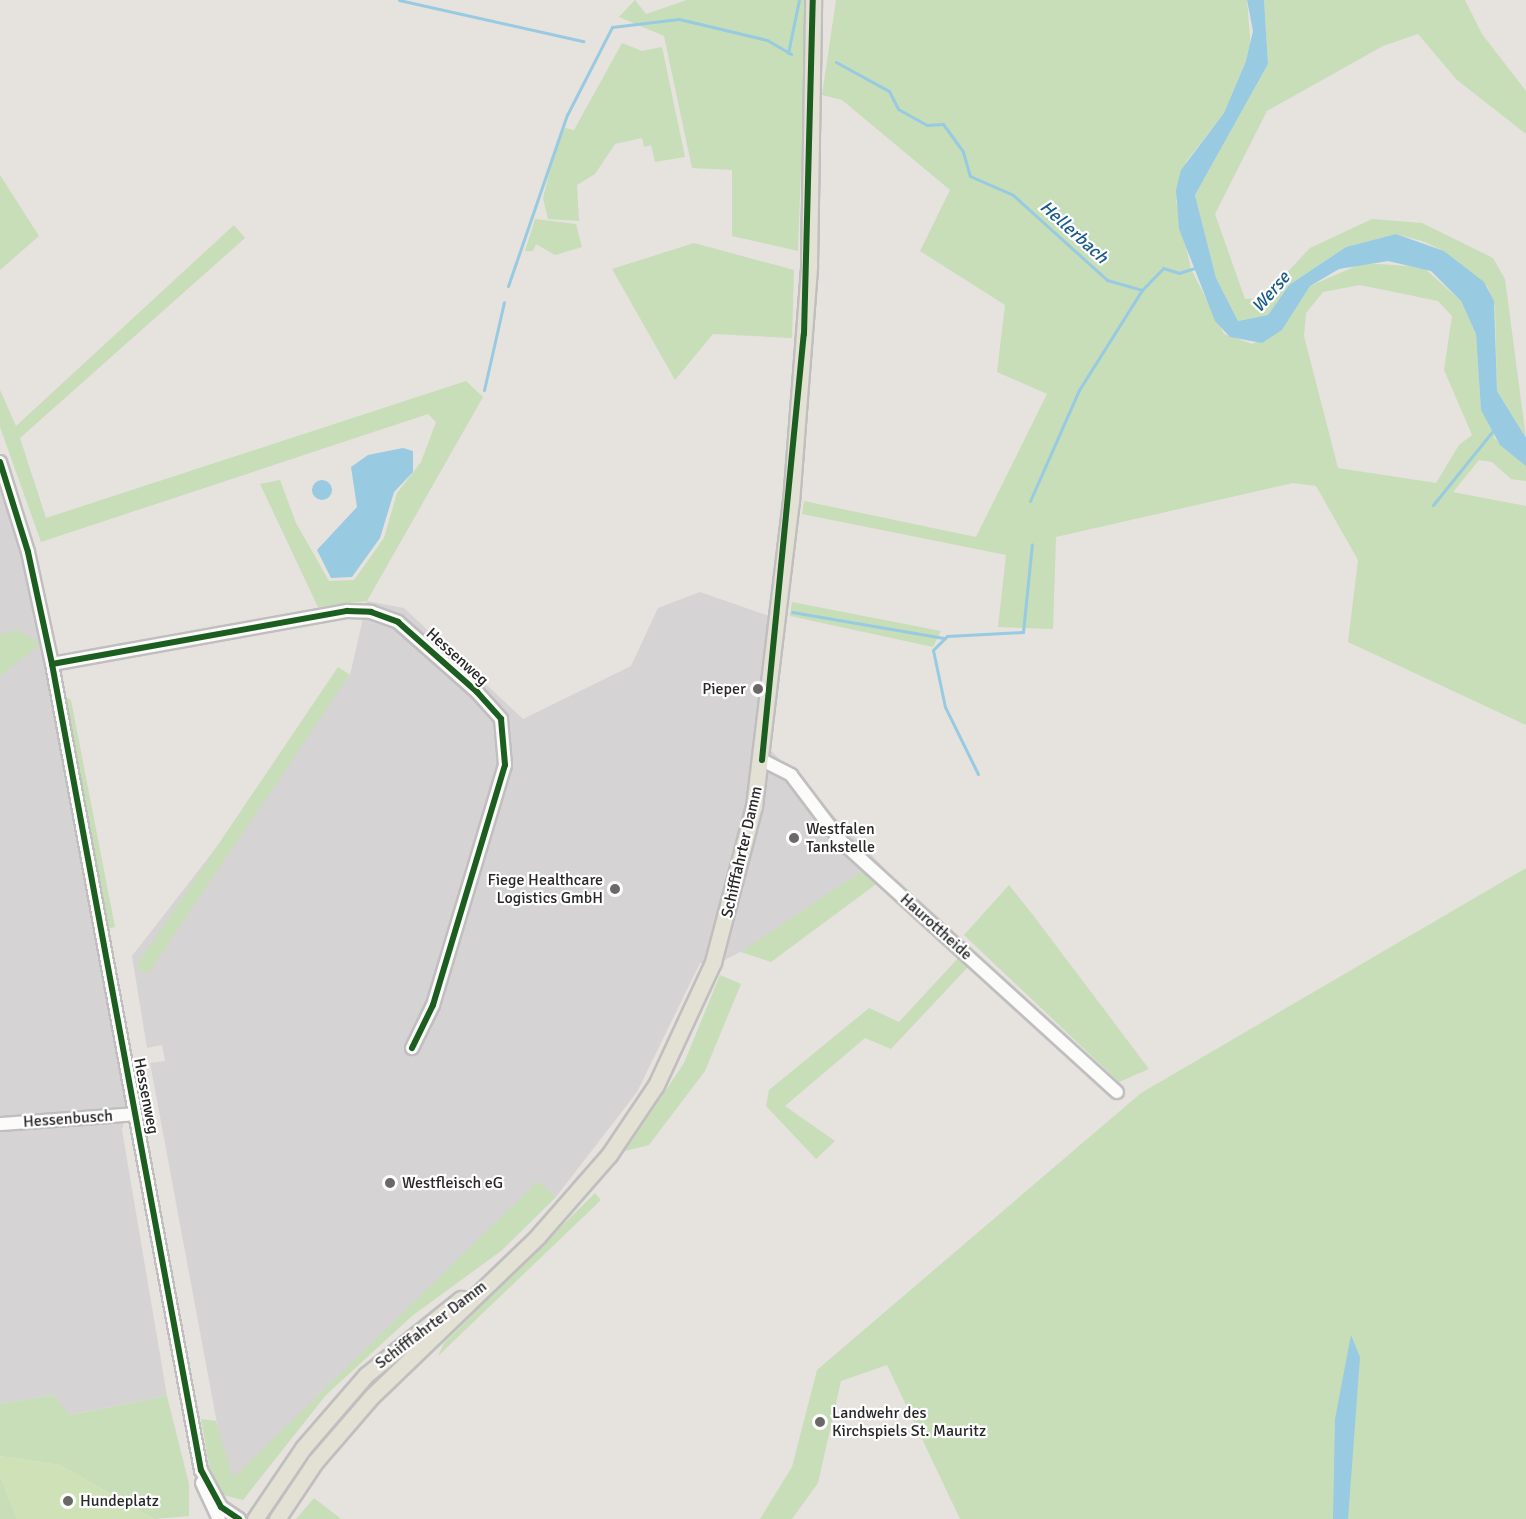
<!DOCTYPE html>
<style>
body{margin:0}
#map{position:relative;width:1526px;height:1519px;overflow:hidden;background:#e6e2de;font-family:Signika,sans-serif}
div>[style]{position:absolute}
.industrial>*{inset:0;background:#d6d3d5}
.green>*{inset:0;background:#c7deb9;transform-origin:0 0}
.pitch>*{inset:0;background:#cfe2b7}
.water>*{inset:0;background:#98cae1}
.round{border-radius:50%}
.stream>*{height:3px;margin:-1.5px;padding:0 1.5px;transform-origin:1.5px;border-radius:1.5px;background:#98cae1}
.roads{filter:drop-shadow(2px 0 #c0bebf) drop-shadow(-2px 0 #c0bebf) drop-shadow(0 2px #c0bebf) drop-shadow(0 -2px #c0bebf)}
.minor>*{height:12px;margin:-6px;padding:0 6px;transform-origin:6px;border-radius:6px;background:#fbfbfa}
.major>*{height:15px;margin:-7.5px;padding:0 7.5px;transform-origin:7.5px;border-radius:7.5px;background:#e3e0d4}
.cycleway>*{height:6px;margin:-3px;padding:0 3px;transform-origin:3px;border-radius:3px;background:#1b5e20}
.dots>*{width:16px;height:16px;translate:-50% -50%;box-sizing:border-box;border:3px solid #fff;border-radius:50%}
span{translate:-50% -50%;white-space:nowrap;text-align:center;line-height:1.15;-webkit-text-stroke:4.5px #fff;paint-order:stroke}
.street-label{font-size:16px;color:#282828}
.poi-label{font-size:16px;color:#282828}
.right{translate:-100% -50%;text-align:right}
.left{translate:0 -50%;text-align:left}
.water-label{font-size:18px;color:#195c8a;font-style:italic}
</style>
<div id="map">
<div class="industrial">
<i style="clip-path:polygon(0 479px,37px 609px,127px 1111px,122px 1130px,167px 1396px,69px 1415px,53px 1395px,0 1404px)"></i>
<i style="clip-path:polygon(700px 592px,772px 617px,758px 737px,886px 870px,863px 870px,773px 935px,713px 966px,700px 963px,637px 1092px,556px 1197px,538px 1182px,233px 1479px,224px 1461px,150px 1063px,165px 1061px,162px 1045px,147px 1048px,132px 956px,350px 675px,367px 601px,404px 608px,523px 719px,631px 666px,658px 608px)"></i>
</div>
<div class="green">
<i style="clip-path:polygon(635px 0,646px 14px,687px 0,807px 0,798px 251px,732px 236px,732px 170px,692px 168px,664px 36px,619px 17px)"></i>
<i style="clip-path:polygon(evenodd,836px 0,1247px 0,1251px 49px,1224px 113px,1186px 162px,1176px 201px,1191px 269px,1224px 334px,1252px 344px,1282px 330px,1310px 286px,1363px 263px,1423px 267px,1461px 301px,1476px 334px,1481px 410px,1495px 428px,1494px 438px,1526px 466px,1526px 481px,1511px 479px,1492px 462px,1479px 460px,1453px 492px,1526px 506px,1526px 725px,1348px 642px,1358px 560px,1316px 486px,1293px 483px,1056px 537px,1053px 629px,998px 627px,1006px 555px,802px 514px,804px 501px,976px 537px,1047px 394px,997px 372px,1005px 305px,920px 251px,950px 190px,842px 100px,822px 95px,836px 0,1360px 285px,1438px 301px,1452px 316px,1444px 370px,1472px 435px,1459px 445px,1436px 483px,1338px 468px,1304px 336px,1306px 313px,1323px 292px,1360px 285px)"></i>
<i style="clip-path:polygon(1264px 0,1465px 0,1482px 34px,1526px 91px,1526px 134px,1457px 80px,1418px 34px,1383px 46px,1267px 111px,1215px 214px,1245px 299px,1263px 298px,1310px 248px,1372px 219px,1422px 223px,1493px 258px,1505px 279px,1526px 438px,1497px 391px,1495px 307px,1487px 286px,1444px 251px,1422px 241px,1396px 234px,1346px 247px,1289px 285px,1268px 315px,1238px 321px,1216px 278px,1195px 195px,1268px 64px)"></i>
<i style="clip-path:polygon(622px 43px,642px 51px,662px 47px,685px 157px,655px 162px,651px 145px,644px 147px,642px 138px,615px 144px,595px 174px,577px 185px,579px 221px,548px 219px,543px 198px,556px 146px,565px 128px,574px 130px)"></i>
<i style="clip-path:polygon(0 175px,39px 236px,0 270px)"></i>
<i style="clip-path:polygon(535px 219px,576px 224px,582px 247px,555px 255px,536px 244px,533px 251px,525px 251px)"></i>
<i style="clip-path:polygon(234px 225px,245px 238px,20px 438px,46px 518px,466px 381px,483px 397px,367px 601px,318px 607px,260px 484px,280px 480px,296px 523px,329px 581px,354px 580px,384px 538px,397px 493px,421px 462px,436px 422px,428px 414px,41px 542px,0 427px,0 390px,16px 426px)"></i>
<i style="clip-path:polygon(694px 243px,794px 270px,792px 338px,713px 334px,675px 380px,612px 269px)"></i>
<i style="clip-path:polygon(792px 602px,941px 631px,933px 647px,790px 616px)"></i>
<i style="clip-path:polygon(18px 630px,41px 644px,0 676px,0 635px)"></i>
<i style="left:338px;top:667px;width:14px;height:361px;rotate:34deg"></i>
<i style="clip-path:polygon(65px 697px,71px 700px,115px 927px,108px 929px)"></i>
<i style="clip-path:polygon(1526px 868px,1526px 1519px,960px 1519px,887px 1365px,841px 1381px,818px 1483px,792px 1519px,760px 1519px,792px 1467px,817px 1370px,1141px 1093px)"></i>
<i style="clip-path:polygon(863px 870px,879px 882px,771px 962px,741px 952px)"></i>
<i style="clip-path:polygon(1009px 885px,1033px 915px,1149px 1069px,1119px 1082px,964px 935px)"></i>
<i style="clip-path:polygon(960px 956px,967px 968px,891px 1049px,865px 1038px,785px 1106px,835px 1141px,816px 1159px,766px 1106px,769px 1090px,869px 1008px,899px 1022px)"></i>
<i style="clip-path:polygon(720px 975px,741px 984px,705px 1071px,649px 1145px,625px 1151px,684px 1063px)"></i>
<i style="clip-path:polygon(538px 1181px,556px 1197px,501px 1251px,412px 1316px,326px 1395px,243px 1500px,223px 1495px,209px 1466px,201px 1419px,216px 1421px,233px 1478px)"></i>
<i style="clip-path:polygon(595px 1193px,601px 1200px,438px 1356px,444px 1343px)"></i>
<i style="clip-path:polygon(53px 1395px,70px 1415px,167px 1396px,189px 1484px,189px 1516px,154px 1519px,60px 1465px,0 1456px,0 1404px)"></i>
<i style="clip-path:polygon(0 1475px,17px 1519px,0 1519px)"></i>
<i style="clip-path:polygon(314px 1498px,341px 1519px,296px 1519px)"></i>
</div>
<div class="pitch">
<i style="clip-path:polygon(0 1456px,60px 1465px,154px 1519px,17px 1519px,0 1475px)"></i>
</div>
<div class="water">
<i style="clip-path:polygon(1247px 0,1264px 0,1268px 64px,1195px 195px,1216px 278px,1238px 321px,1268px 315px,1289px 285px,1346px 247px,1396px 234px,1444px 251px,1484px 282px,1494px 301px,1497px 391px,1526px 438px,1526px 466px,1500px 445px,1481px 410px,1476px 334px,1461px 301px,1431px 271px,1388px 261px,1339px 269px,1310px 286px,1282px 330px,1262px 343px,1230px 337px,1215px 321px,1179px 229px,1176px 190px,1181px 170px,1224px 113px,1246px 61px,1253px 31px)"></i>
<i style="clip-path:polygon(403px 448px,413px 451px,413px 472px,394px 492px,380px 538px,352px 577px,331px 578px,317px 550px,357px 507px,351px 467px,368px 455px)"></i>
<i class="round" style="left:312px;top:480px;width:20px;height:20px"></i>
<i style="clip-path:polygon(1351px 1335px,1360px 1357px,1348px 1519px,1333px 1519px,1335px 1419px)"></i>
</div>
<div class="stream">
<i style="left:399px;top:0;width:189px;rotate:12.6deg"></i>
<i style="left:788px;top:53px;width:54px;rotate:-78.3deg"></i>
<i style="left:836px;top:62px;width:60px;rotate:28.7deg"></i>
<i style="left:889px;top:91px;width:20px;rotate:63deg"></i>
<i style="left:898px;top:109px;width:33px;rotate:29deg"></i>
<i style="left:927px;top:125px;width:16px;rotate:-4deg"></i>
<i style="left:943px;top:124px;width:34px;rotate:54deg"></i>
<i style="left:963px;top:152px;width:25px;rotate:74deg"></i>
<i style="left:970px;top:176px;width:47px;rotate:23.8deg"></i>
<i style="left:1013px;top:195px;width:127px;rotate:42.1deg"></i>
<i style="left:1107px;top:280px;width:36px;rotate:16deg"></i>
<i style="left:508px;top:286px;width:181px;rotate:-71deg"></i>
<i style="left:567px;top:115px;width:99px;rotate:-62.9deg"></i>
<i style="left:612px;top:27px;width:67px;rotate:-6.8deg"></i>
<i style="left:679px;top:19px;width:90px;rotate:13.4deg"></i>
<i style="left:767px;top:40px;width:28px;rotate:30deg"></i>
<i style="left:484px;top:390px;width:90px;rotate:-77.2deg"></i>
<i style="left:1030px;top:501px;width:121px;rotate:-66.2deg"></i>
<i style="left:1079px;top:390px;width:118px;rotate:-57.8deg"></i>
<i style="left:1142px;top:290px;width:30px;rotate:-46deg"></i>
<i style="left:1163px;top:268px;width:17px;rotate:17deg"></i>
<i style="left:1179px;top:273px;width:16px;rotate:-18deg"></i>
<i style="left:1433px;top:505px;width:100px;rotate:-51.1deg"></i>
<i style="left:792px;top:612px;width:154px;rotate:9.7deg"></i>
<i style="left:978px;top:774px;width:75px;rotate:-116.2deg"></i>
<i style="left:945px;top:707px;width:58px;rotate:-101.9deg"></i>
<i style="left:933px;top:650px;width:20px;rotate:-45deg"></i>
<i style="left:947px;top:636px;width:76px;rotate:-3deg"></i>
<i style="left:1023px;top:632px;width:88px;rotate:-84.2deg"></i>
</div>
<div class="roads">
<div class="minor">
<i style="left:0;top:462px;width:94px;rotate:72.7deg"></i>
<i style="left:28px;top:552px;width:115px;rotate:77.9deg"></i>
<i style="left:52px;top:664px;width:820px;rotate:79.53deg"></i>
<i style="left:201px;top:1470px;width:42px;rotate:61.6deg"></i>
<i style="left:221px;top:1507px;width:22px;rotate:34deg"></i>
<i style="left:52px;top:664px;width:300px;rotate:-10.2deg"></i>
<i style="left:347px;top:611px;width:24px;rotate:2deg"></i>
<i style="left:371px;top:612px;width:29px;rotate:20deg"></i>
<i style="left:398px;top:622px;width:106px;rotate:41.5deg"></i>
<i style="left:477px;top:692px;width:36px;rotate:48deg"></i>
<i style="left:501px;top:719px;width:46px;rotate:85deg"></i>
<i style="left:505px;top:765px;width:251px;rotate:106.7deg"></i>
<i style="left:433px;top:1005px;width:48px;rotate:116deg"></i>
<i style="left:762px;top:760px;width:33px;rotate:27deg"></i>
<i style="left:791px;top:775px;width:83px;rotate:52.9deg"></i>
<i style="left:841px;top:841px;width:373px;rotate:42.3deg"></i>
<i style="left:0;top:1124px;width:135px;rotate:-4.2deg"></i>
<i style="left:202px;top:1483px;width:40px;rotate:65deg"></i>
</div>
<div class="major">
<i style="left:255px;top:1519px;width:86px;rotate:-55.9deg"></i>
<i style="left:303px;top:1448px;width:96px;rotate:-49.2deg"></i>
<i style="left:366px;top:1375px;width:122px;rotate:-38.7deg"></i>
<i style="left:277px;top:1519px;width:69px;rotate:-56.3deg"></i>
<i style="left:315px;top:1462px;width:87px;rotate:-49.2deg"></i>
<i style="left:372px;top:1396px;width:231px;rotate:-43.9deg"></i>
<i style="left:538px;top:1236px;width:108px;rotate:-48.8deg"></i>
<i style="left:609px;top:1155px;width:84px;rotate:-56.1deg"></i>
<i style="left:656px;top:1085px;width:136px;rotate:-65.1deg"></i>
<i style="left:713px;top:962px;width:161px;rotate:-75.3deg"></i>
<i style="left:754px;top:806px;width:306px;rotate:-83.1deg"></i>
<i style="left:791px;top:502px;width:237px;rotate:-85.6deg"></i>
<i style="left:809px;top:266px;width:266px;rotate:-89.1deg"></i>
</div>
</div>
<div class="cycleway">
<i style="left:0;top:462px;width:94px;rotate:72.7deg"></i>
<i style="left:28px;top:552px;width:115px;rotate:77.9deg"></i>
<i style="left:52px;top:664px;width:820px;rotate:79.53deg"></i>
<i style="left:201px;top:1470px;width:42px;rotate:61.6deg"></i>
<i style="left:221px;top:1507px;width:22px;rotate:34deg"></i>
<i style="left:52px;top:664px;width:300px;rotate:-10.2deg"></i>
<i style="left:347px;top:611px;width:24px;rotate:2deg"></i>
<i style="left:371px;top:612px;width:29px;rotate:20deg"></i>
<i style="left:398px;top:622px;width:106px;rotate:41.5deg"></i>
<i style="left:477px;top:692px;width:36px;rotate:48deg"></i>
<i style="left:501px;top:719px;width:46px;rotate:85deg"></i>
<i style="left:505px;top:765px;width:251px;rotate:106.7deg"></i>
<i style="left:433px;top:1005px;width:48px;rotate:116deg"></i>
<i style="left:762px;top:760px;width:428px;rotate:-84.4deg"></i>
<i style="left:804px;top:334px;width:334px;rotate:-88.5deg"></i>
</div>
<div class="dots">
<i style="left:758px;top:689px;background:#6a6968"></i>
<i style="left:794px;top:838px;background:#6a6968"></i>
<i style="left:615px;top:889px;background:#6a6968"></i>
<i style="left:390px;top:1183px;background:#6a6968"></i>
<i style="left:820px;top:1422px;background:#6a6968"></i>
<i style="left:68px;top:1501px;background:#6a6968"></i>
</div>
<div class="street-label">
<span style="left:457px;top:657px;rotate:42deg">Hessenweg</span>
<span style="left:742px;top:852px;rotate:-77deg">Schifffahrter Damm</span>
<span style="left:936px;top:927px;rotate:42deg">Haurottheide</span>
<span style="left:146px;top:1096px;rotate:79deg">Hessenweg</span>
<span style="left:68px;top:1119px;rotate:-4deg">Hessenbusch</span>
<span style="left:431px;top:1325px;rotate:-37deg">Schifffahrter Damm</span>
</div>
<div class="poi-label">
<span class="right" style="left:746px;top:689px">Pieper</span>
<span class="left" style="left:806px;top:838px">Westfalen<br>Tankstelle</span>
<span class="right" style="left:603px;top:889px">Fiege Healthcare<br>Logistics GmbH</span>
<span class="left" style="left:402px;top:1183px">Westfleisch eG</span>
<span class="left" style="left:832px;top:1422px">Landwehr des<br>Kirchspiels St. Mauritz</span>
<span class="left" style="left:80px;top:1501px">Hundeplatz</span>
</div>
<div class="water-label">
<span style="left:1074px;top:232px;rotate:42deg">Hellerbach</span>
<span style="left:1271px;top:292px;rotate:-49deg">Werse</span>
</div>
</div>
